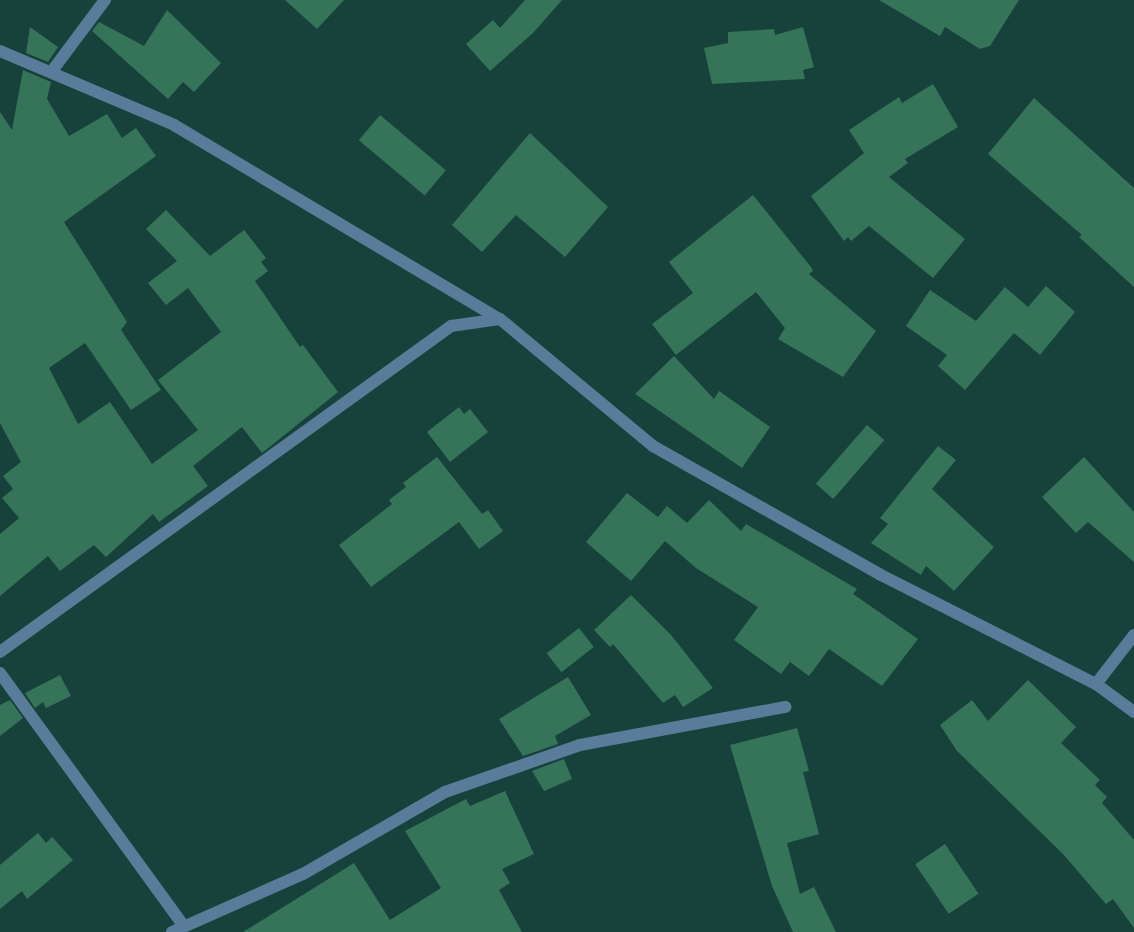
<!DOCTYPE html>
<style>
body{margin:0}
#map{position:relative;width:1134px;height:932px;overflow:hidden;background:#17413b;font-family:Lato,sans-serif}
div>[style]{position:absolute}
.building>*{inset:0;background:#357459;transform-origin:0 0}
.street>*{height:12px;margin:-6px;padding:0 6px;transform-origin:6px;border-radius:6px;background:#587c99}
span{translate:-50% -50%;white-space:nowrap;text-align:center;line-height:1.15;-webkit-text-stroke:4.5px #0b3631;paint-order:stroke}
</style>
<div id="map">
<div class="building">
<i style="clip-path:polygon(285px 0,344px 0,317px 29px)"></i>
<i style="clip-path:polygon(525px 0,562px 0,533px 33px,490px 71px,466px 44px,493px 20px,500px 28px)"></i>
<i style="clip-path:polygon(879px 0,1019px 0,990px 46px,980px 49px,945px 27px,940px 36px)"></i>
<i style="clip-path:polygon(167px 10px,221px 63px,194px 92px,183px 82px,168px 99px,92px 31px,99px 22px,144px 46px)"></i>
<i style="clip-path:polygon(30px 27px,58px 47px,48px 62px,26px 53px)"></i>
<i style="clip-path:polygon(803px 27px,814px 67px,803px 70px,805px 79px,712px 84px,704px 48px,728px 43px,728px 32px,774px 29px,775px 35px)"></i>
<i style="clip-path:polygon(23px 70px,51px 82px,47px 99px,69px 136px,107px 114px,122px 138px,136px 128px,156px 156px,64px 222px,127px 322px,121px 330px,161px 390px,131px 410px,85px 343px,49px 368px,78px 424px,110px 402px,152px 464px,198px 430px,158px 380px,221px 332px,188px 288px,166px 305px,148px 283px,177px 261px,146px 229px,166px 210px,210px 256px,244px 230px,266px 258px,261px 262px,268px 271px,255px 281px,300px 347px,303px 345px,338px 392px,262px 453px,242px 427px,193px 466px,208px 486px,159px 522px,153px 514px,106px 557px,94px 545px,60px 571px,48px 556px,0 596px,0 534px,19px 518px,2px 498px,13px 489px,3px 476px,21px 462px,0 423px,0 112px,12px 130px)"></i>
<i style="clip-path:polygon(933px 84px,958px 127px,905px 159px,908px 163px,889px 177px,965px 239px,933px 278px,869px 226px,851px 241px,848px 237px,844px 241px,811px 196px,864px 153px,849px 130px,899px 97px,902px 103px)"></i>
<i style="clip-path:polygon(1034px 98px,1134px 188px,1134px 287px,1079px 237px,1082px 235px,988px 154px)"></i>
<i style="left:380px;top:115px;width:86px;height:33px;rotate:40deg"></i>
<i style="clip-path:polygon(530px 133px,608px 207px,565px 257px,516px 215px,482px 252px,452px 225px)"></i>
<i style="clip-path:polygon(753px 195px,811px 267px,813px 271px,809px 274px,876px 331px,843px 377px,778px 339px,785px 328px,756px 292px,676px 355px,652px 324px,693px 293px,669px 262px)"></i>
<i style="clip-path:polygon(1046px 286px,1075px 312px,1058px 333px,1040px 355px,1014px 333px,965px 390px,938px 366px,947px 355px,906px 326px,930px 290px,976px 321px,1005px 287px,1028px 307px)"></i>
<i style="clip-path:polygon(674px 356px,714px 399px,719px 391px,770px 427px,742px 468px,635px 394px)"></i>
<i style="clip-path:polygon(459px 407px,464px 414px,470px 409px,488px 432px,450px 462px,427px 432px)"></i>
<i style="left:867px;top:425px;width:23px;height:78px;rotate:41deg"></i>
<i style="clip-path:polygon(938px 446px,956px 460px,932px 489px,994px 547px,954px 591px,926px 566px,921px 575px,871px 543px,888px 524px,880px 518px)"></i>
<i style="clip-path:polygon(437px 457px,482px 514px,488px 510px,503px 531px,479px 549px,459px 522px,371px 587px,339px 545px,392px 504px,389px 500px,406px 487px,403px 483px)"></i>
<i style="clip-path:polygon(1084px 457px,1134px 512px,1134px 562px,1088px 522px,1076px 533px,1042px 497px)"></i>
<i style="clip-path:polygon(627px 493px,658px 517px,667px 506px,687px 523px,709px 500px,741px 531px,746px 524px,857px 589px,853px 594px,918px 639px,882px 686px,829px 649px,809px 676px,790px 662px,781px 674px,734px 640px,758px 607px,696px 568px,665px 541px,631px 581px,586px 542px)"></i>
<i style="clip-path:polygon(631px 595px,671px 635px,713px 688px,683px 707px,675px 695px,663px 703px,613px 644px,610px 647px,594px 630px)"></i>
<i style="left:579px;top:628px;width:24px;height:41px;rotate:52deg"></i>
<i style="clip-path:polygon(60px 675px,71px 696px,46px 708px,43px 702px,35px 708px,25px 693px)"></i>
<i style="clip-path:polygon(568px 677px,591px 715px,555px 736px,558px 744px,523px 756px,499px 719px)"></i>
<i style="clip-path:polygon(1028px 680px,1076px 727px,1061px 743px,1100px 780px,1095px 785px,1107px 797px,1102px 803px,1134px 840px,1134px 928px,1113px 899px,1106px 904px,1063px 854px,957px 751px,940px 725px,972px 700px,988px 721px)"></i>
<i style="clip-path:polygon(10px 700px,23px 718px,0 736px,0 705px)"></i>
<i style="clip-path:polygon(797px 728px,809px 771px,803px 772px,819px 834px,787px 843px,800px 894px,814px 887px,836px 932px,793px 932px,772px 886px,730px 745px)"></i>
<i style="clip-path:polygon(564px 759px,572px 779px,544px 791px,532px 771px)"></i>
<i style="clip-path:polygon(505px 791px,534px 854px,502px 869px,510px 883px,499px 890px,522px 932px,243px 932px,354px 863px,390px 920px,441px 888px,405px 831px,466px 799px,470px 806px)"></i>
<i style="clip-path:polygon(38px 833px,46px 843px,52px 837px,73px 860px,27px 899px,22px 891px,0 909px,0 865px)"></i>
<i style="left:945px;top:844px;width:60px;height:36px;rotate:56deg"></i>
</div>
<div class="street">
<i style="left:0;top:51px;width:189px;rotate:23deg"></i>
<i style="left:174px;top:125px;width:379px;rotate:30.8deg"></i>
<i style="left:52px;top:71px;width:89px;rotate:-53.3deg"></i>
<i style="left:0;top:652px;width:556px;rotate:-35.86deg"></i>
<i style="left:451px;top:326px;width:49px;rotate:-8.1deg"></i>
<i style="left:500px;top:319px;width:199px;rotate:39.7deg"></i>
<i style="left:653px;top:446px;width:262px;rotate:29.5deg"></i>
<i style="left:881px;top:575px;width:241px;rotate:26.9deg"></i>
<i style="left:1096px;top:684px;width:47px;rotate:36.4deg"></i>
<i style="left:0;top:673px;width:311px;rotate:54deg"></i>
<i style="left:1096px;top:684px;width:62px;rotate:-52.2deg"></i>
<i style="left:172px;top:932px;width:143px;rotate:-23.9deg"></i>
<i style="left:303px;top:874px;width:164px;rotate:-30deg"></i>
<i style="left:445px;top:792px;width:143px;rotate:-19.2deg"></i>
<i style="left:580px;top:745px;width:209px;rotate:-10.5deg"></i>
</div>
</div>
